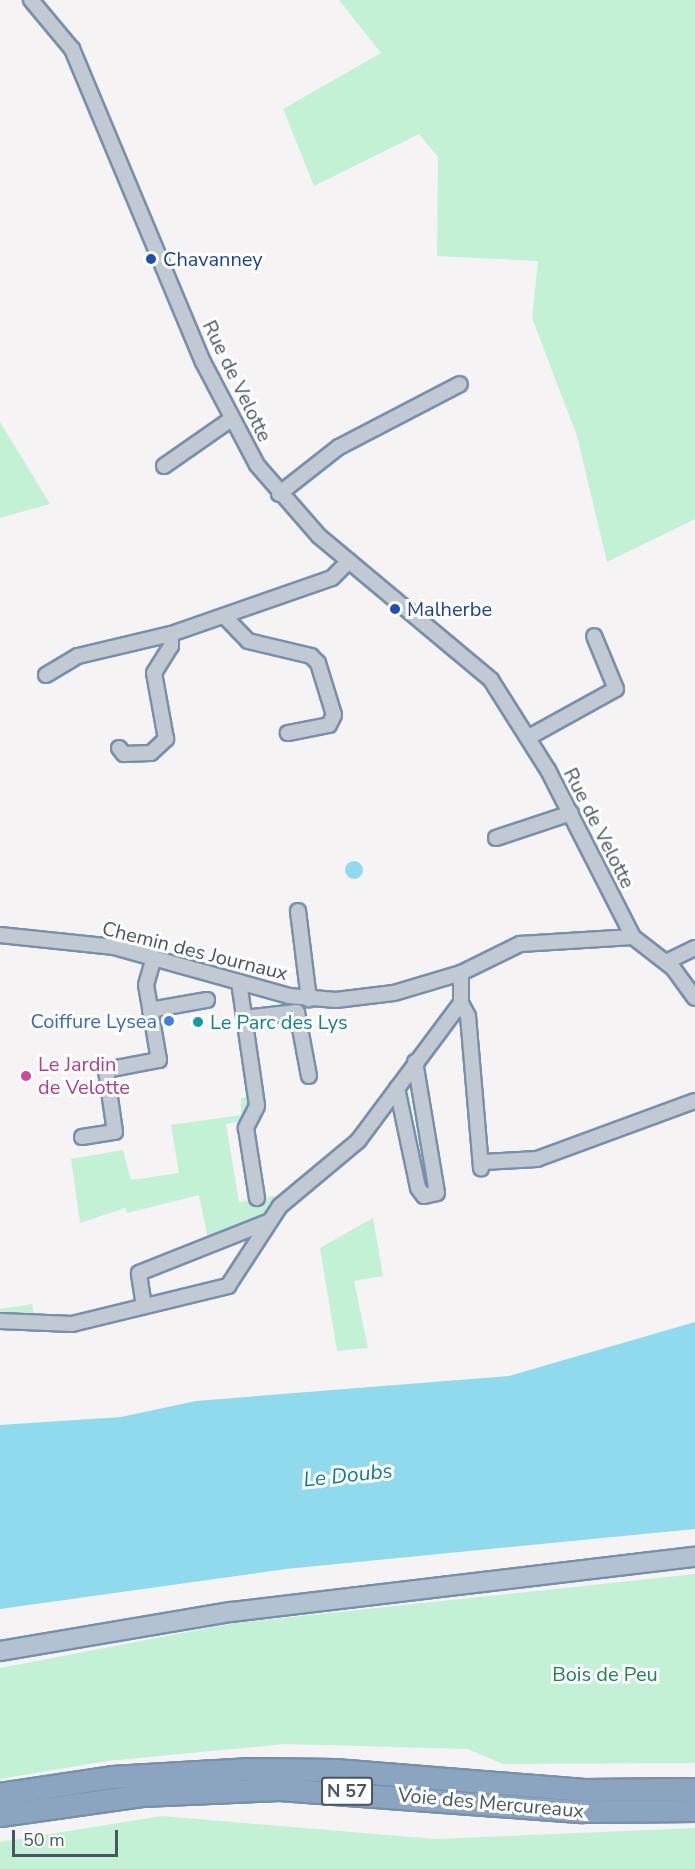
<!DOCTYPE html>
<style>
body{margin:0}
#map{position:relative;width:695px;height:1869px;overflow:hidden;background:#f5f3f3;font-family:"Nunito Sans",sans-serif}
div>[style]{position:absolute}
.green>*{inset:0;background:#c3f1d5}
.water>*{inset:0;background:#90daee}
.round{border-radius:50%}
.roads{filter:drop-shadow(2px 0 #7690ad) drop-shadow(-2px 0 #7690ad) drop-shadow(0 2px #7690ad) drop-shadow(0 -2px #7690ad)}
.minor>*{height:14px;margin:-7px;padding:0 7px;transform-origin:7px;border-radius:7px;background:#c1cad2}
.major>*{height:18px;margin:-9px;padding:0 9px;transform-origin:9px;border-radius:9px;background:#b3c2d1}
.highway>*{height:21px;margin:-10.5px;padding:0 10.5px;transform-origin:10.5px;border-radius:10.5px;background:#8ba5c1}
.dots>*{width:16px;height:16px;translate:-50% -50%;box-sizing:border-box;border:3px solid #fff;border-radius:50%}
span{translate:-50% -50%;white-space:nowrap;text-align:center;line-height:1.15;-webkit-text-stroke:6px #fff;paint-order:stroke}
.shield-label span{padding:2px 4px;background:#fff;border:2px solid;border-radius:4px;-webkit-text-stroke-width:0}
.shield-label{font-size:18px;color:#4a5661;font-weight:700}
.transit-label{font-size:20px;color:#164399}
.left{translate:0 -50%;text-align:left}
.street-label{font-size:20px;color:#4a5661}
.shop-label{font-size:20px;color:#366cbe}
.right{translate:-100% -50%;text-align:right}
.culture-label{font-size:20px;color:#0d838f}
.hotel-label{font-size:20px;color:#b23c85}
.park-label{font-size:20px;color:#17864f}
.water-label{font-size:21px;color:#0c7c9b;font-style:italic}
.scale{position:absolute;left:12px;top:1830px;width:106px;height:27px;box-sizing:border-box;border:3px solid #4a5661;border-top:0;padding-left:8px;font-size:18px;line-height:21px;white-space:nowrap;color:#4a5661;-webkit-text-stroke:4px #fff;paint-order:stroke}
</style>
<div id="map">
<div class="green">
<i style="clip-path:polygon(339px 0,695px 0,695px 519px,607px 562px,577px 436px,532px 318px,538px 261px,437px 256px,438px 157px,419px 134px,314px 186px,283px 109px,381px 53px)"></i>
<i style="clip-path:polygon(0 422px,50px 504px,0 518px)"></i>
<i style="clip-path:polygon(249px 1097px,246px 1120px,226px 1124px,239px 1202px,274px 1196px,276px 1203px,260px 1217px,208px 1239px,199px 1195px,127px 1213px,125px 1208px,80px 1223px,71px 1159px,123px 1150px,131px 1180px,179px 1173px,171px 1125px,241px 1115px,241px 1098px)"></i>
<i style="clip-path:polygon(373px 1218px,383px 1276px,354px 1281px,368px 1348px,337px 1351px,320px 1248px)"></i>
<i style="clip-path:polygon(32px 1304px,35px 1319px,0 1316px,0 1309px)"></i>
<i style="clip-path:polygon(695px 1574px,695px 1763px,503px 1764px,468px 1749px,284px 1744px,107px 1761px,0 1779px,0 1668px,235px 1623px)"></i>
<i style="clip-path:polygon(162px 1816px,435px 1839px,695px 1828px,695px 1869px,0 1869px,0 1842px)"></i>
</div>
<div class="water">
<i class="round" style="left:345px;top:861px;width:18px;height:18px"></i>
<i style="clip-path:polygon(695px 1322px,695px 1529px,286px 1569px,0 1609px,0 1425px,121px 1417px,196px 1401px,509px 1376px)"></i>
</div>
<div class="roads">
<div class="minor">
<i style="left:31px;top:0;width:64px;rotate:50.1deg"></i>
<i style="left:72px;top:49px;width:339px;rotate:67.3deg"></i>
<i style="left:203px;top:362px;width:116px;rotate:62.3deg"></i>
<i style="left:257px;top:465px;width:94px;rotate:48.9deg"></i>
<i style="left:319px;top:536px;width:224px;rotate:39.9deg"></i>
<i style="left:491px;top:680px;width:107px;rotate:57.7deg"></i>
<i style="left:548px;top:770px;width:187px;rotate:63deg"></i>
<i style="left:633px;top:937px;width:51px;rotate:37.8deg"></i>
<i style="left:673px;top:968px;width:37px;rotate:54deg"></i>
<i style="left:164px;top:466px;width:80px;rotate:-34.9deg"></i>
<i style="left:279px;top:494px;width:76px;rotate:-38.1deg"></i>
<i style="left:339px;top:447px;width:136px;rotate:-27.5deg"></i>
<i style="left:225px;top:617px;width:33px;rotate:46deg"></i>
<i style="left:248px;top:641px;width:65px;rotate:13.4deg"></i>
<i style="left:311px;top:656px;width:10px;rotate:45deg"></i>
<i style="left:318px;top:663px;width:54px;rotate:72.9deg"></i>
<i style="left:334px;top:715px;width:11px;rotate:117deg"></i>
<i style="left:329px;top:725px;width:42px;rotate:169deg"></i>
<i style="left:46px;top:675px;width:37px;rotate:-31deg"></i>
<i style="left:78px;top:656px;width:96px;rotate:-13.3deg"></i>
<i style="left:171px;top:634px;width:170px;rotate:-19.2deg"></i>
<i style="left:332px;top:578px;width:24px;rotate:-45deg"></i>
<i style="left:529px;top:737px;width:99px;rotate:-28.9deg"></i>
<i style="left:616px;top:689px;width:57px;rotate:-112.5deg"></i>
<i style="left:119px;top:748px;width:8px;rotate:50deg"></i>
<i style="left:124px;top:754px;width:27px;rotate:-2deg"></i>
<i style="left:151px;top:753px;width:21px;rotate:-43deg"></i>
<i style="left:166px;top:739px;width:67px;rotate:-100.3deg"></i>
<i style="left:154px;top:673px;width:32px;rotate:-58deg"></i>
<i style="left:171px;top:646px;width:12px;rotate:-90deg"></i>
<i style="left:496px;top:838px;width:79px;rotate:-18.4deg"></i>
<i style="left:298px;top:911px;width:89px;rotate:82.9deg"></i>
<i style="left:0;top:935px;width:115px;rotate:6deg"></i>
<i style="left:114px;top:947px;width:182px;rotate:15.6deg"></i>
<i style="left:289px;top:996px;width:47px;rotate:4.9deg"></i>
<i style="left:336px;top:1000px;width:58px;rotate:-6.9deg"></i>
<i style="left:394px;top:993px;width:70px;rotate:-16.6deg"></i>
<i style="left:461px;top:973px;width:66px;rotate:-26.2deg"></i>
<i style="left:520px;top:944px;width:113px;rotate:-3.5deg"></i>
<i style="left:666px;top:962px;width:32px;rotate:-26deg"></i>
<i style="left:239px;top:982px;width:125px;rotate:81.7deg"></i>
<i style="left:257px;top:1106px;width:25px;rotate:117deg"></i>
<i style="left:246px;top:1128px;width:71px;rotate:81.1deg"></i>
<i style="left:461px;top:1003px;width:15px;rotate:62deg"></i>
<i style="left:468px;top:1016px;width:153px;rotate:85.1deg"></i>
<i style="left:150px;top:1010px;width:58px;rotate:-10deg"></i>
<i style="left:244px;top:1018px;width:53px;rotate:-6.5deg"></i>
<i style="left:297px;top:1012px;width:65px;rotate:79.4deg"></i>
<i style="left:397px;top:1088px;width:102px;rotate:78.1deg"></i>
<i style="left:418px;top:1188px;width:10px;rotate:53deg"></i>
<i style="left:424px;top:1196px;width:13px;rotate:-13deg"></i>
<i style="left:437px;top:1193px;width:133px;rotate:-99.5deg"></i>
<i style="left:82px;top:1137px;width:33px;rotate:-9deg"></i>
<i style="left:115px;top:1132px;width:63px;rotate:-98.3deg"></i>
<i style="left:106px;top:1070px;width:54px;rotate:-10.7deg"></i>
<i style="left:159px;top:1060px;width:76px;rotate:-99.8deg"></i>
<i style="left:146px;top:985px;width:29px;rotate:-74deg"></i>
<i style="left:484px;top:1162px;width:53px;rotate:-3.2deg"></i>
<i style="left:537px;top:1159px;width:168px;rotate:-20.2deg"></i>
<i style="left:144px;top:1306px;width:33px;rotate:-99deg"></i>
<i style="left:139px;top:1273px;width:139px;rotate:-21.6deg"></i>
<i style="left:0;top:1321px;width:72px;rotate:2.4deg"></i>
<i style="left:72px;top:1324px;width:161px;rotate:-13.7deg"></i>
<i style="left:228px;top:1286px;width:95px;rotate:-57deg"></i>
<i style="left:280px;top:1206px;width:102px;rotate:-39.8deg"></i>
<i style="left:358px;top:1141px;width:172px;rotate:-53.3deg"></i>
<i style="left:461px;top:1003px;width:30px;rotate:-90deg"></i>
</div>
<div class="major">
<i style="left:0;top:1651px;width:234px;rotate:-9.6deg"></i>
<i style="left:231px;top:1612px;width:467px;rotate:-6.8deg"></i>
</div>
<div class="highway">
<i style="left:0;top:1794px;width:113px;rotate:-8.6deg"></i>
<i style="left:112px;top:1777px;width:139px;rotate:-3.3deg"></i>
<i style="left:251px;top:1769px;width:84px;rotate:0.7deg"></i>
<i style="left:335px;top:1770px;width:250px;rotate:4.6deg"></i>
<i style="left:584px;top:1790px;width:111px;rotate:-0.5deg"></i>
<i style="left:0;top:1815px;width:143px;rotate:-8deg"></i>
<i style="left:142px;top:1795px;width:137px;rotate:-2.5deg"></i>
<i style="left:279px;top:1789px;width:304px;rotate:4.2deg"></i>
<i style="left:582px;top:1811px;width:113px;rotate:-0.5deg"></i>
</div>
</div>
<div class="dots">
<i style="left:151px;top:259px;background:#1a4fb4"></i>
<i style="left:395px;top:609px;background:#1a4fb4"></i>
<i style="left:169px;top:1021px;background:#3f7fe0"></i>
<i style="left:198px;top:1022px;background:#0f9aa8"></i>
<i style="left:26px;top:1076px;background:#d1479c"></i>
</div>
<div class="shield-label">
<span style="left:347px;top:1791px">N 57</span>
</div>
<div class="transit-label">
<span class="left" style="left:163px;top:259px">Chavanney</span>
<span class="left" style="left:407px;top:609px">Malherbe</span>
</div>
<div class="street-label">
<span style="left:237px;top:381px;rotate:64deg">Rue de Velotte</span>
<span style="left:599px;top:828px;rotate:63deg">Rue de Velotte</span>
<span style="left:195px;top:951px;rotate:14deg">Chemin des Journaux</span>
<span style="left:491px;top:1803px;rotate:5deg">Voie des Mercureaux</span>
</div>
<div class="shop-label">
<span class="right" style="left:157px;top:1021px">Coiffure Lysea</span>
</div>
<div class="culture-label">
<span class="left" style="left:210px;top:1022px">Le Parc des Lys</span>
</div>
<div class="hotel-label">
<span class="left" style="left:38px;top:1076px">Le Jardin<br>de Velotte</span>
</div>
<div class="park-label">
<span style="left:605px;top:1674px">Bois de Peu</span>
</div>
<div class="water-label">
<span style="left:348px;top:1475px;rotate:-6deg">Le Doubs</span>
</div>
<div class="scale">50 m</div>
</div>
